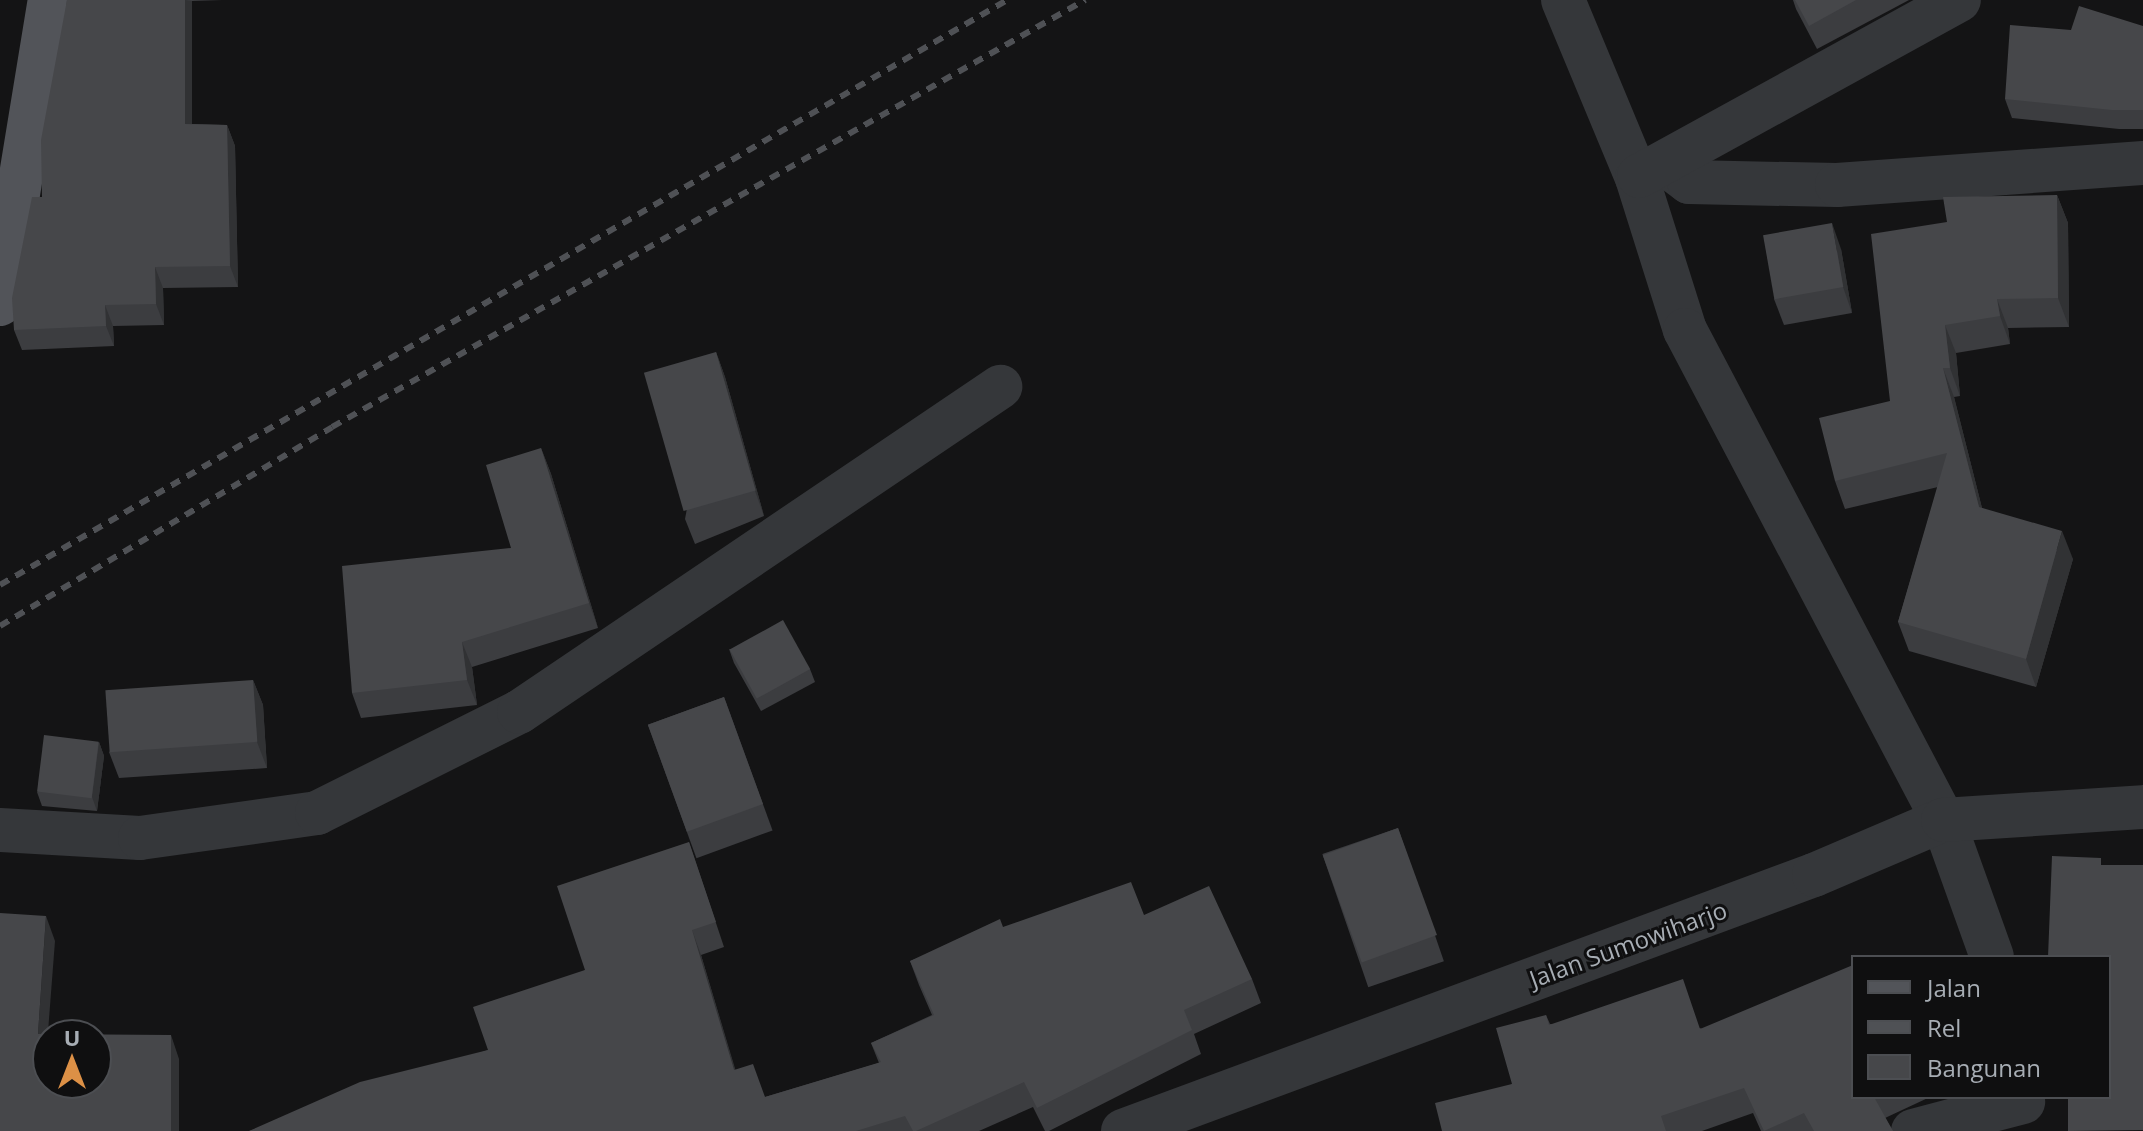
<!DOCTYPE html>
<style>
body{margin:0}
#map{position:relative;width:2143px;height:1131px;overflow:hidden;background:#141415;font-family:"Open Sans",sans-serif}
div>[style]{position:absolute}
.minor>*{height:44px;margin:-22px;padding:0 22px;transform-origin:22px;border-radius:22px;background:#35373a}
.major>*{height:44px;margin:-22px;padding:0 22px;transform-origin:22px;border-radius:22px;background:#525459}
.rail>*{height:6px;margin-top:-3px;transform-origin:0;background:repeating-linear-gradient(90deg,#4f5155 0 10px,transparent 0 18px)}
.wall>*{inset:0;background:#3c3d40;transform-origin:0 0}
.shaded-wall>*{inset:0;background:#313234}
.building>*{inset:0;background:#46474a;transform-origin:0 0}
span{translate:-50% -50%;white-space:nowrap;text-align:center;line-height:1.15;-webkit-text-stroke:6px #0f0f10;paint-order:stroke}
.street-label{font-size:24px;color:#a7adb4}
.legend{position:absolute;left:1851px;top:955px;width:260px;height:144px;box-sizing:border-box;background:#0f0f10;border:2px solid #4c4e52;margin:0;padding:10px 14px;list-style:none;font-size:24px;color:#a7adb4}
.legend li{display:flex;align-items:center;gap:16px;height:40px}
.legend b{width:40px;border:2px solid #4c4e52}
.north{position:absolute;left:32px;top:1019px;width:80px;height:80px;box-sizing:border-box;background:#0f0f10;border:2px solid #4c4e52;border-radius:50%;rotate:0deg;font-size:22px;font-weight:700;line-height:32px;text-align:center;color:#a7adb4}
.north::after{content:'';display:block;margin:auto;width:28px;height:36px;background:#dc9046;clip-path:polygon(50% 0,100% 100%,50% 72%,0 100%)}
</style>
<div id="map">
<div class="minor">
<i style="left:1563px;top:0;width:193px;rotate:67.4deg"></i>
<i style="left:1637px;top:178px;width:159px;rotate:72.5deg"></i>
<i style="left:1685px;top:330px;width:554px;rotate:62.23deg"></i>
<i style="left:1943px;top:820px;width:145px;rotate:70.3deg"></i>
<i style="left:1665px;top:164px;width:30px;rotate:37deg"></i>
<i style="left:1689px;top:182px;width:148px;rotate:1.2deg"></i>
<i style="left:1837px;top:185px;width:307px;rotate:-4.1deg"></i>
<i style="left:1639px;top:176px;width:365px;rotate:-28.8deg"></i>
<i style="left:0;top:830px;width:140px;rotate:3.3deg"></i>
<i style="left:140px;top:838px;width:179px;rotate:-8deg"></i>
<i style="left:317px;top:813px;width:226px;rotate:-26.6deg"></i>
<i style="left:519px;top:712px;width:581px;rotate:-34.05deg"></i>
<i style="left:1123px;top:1131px;width:737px;rotate:-20.33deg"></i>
<i style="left:1814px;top:875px;width:140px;rotate:-23.1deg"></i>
<i style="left:1943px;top:820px;width:200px;rotate:-3.7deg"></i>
<i style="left:1913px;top:1131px;width:114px;rotate:-14.8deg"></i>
</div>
<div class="major">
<i style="left:0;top:304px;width:308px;rotate:-80.7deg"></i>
</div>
<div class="rail">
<i style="left:0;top:585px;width:1165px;rotate:-30.15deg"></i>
<i style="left:0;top:626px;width:387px;rotate:-30.9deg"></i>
<i style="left:332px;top:427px;width:866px;rotate:-29.56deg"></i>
</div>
<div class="wall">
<i style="clip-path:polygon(67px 0,222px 0,192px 1px,192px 124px,227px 125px,235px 146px,238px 287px,163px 288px,164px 325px,113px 326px,114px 346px,22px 350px,14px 330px,42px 197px)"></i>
<i style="clip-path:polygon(1793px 0,1909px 0,1817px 49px,1796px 9px)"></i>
<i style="clip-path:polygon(2143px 26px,2143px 129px,2119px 129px,2012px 118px,2005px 99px,2071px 30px)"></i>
<i style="clip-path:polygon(2057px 195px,2068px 223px,2069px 327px,2008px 328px,2010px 344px,1956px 353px,1960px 396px,1954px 397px,1982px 508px,2073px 559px,2036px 687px,1909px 651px,1898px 622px,1938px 487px,1845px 509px,1835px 481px,1890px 401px,1947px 222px)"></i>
<i style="clip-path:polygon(1841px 249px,1852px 313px,1784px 325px,1774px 299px)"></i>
<i style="clip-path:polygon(716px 352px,725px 377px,764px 516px,695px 544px,685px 519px)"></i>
<i style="clip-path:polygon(541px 448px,551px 474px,598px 628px,472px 667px,477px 705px,361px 718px,352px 693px,511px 548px)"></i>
<i style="clip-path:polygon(729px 649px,810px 669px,815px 682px,761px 711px,734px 663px)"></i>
<i style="clip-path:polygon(253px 680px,263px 705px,267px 768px,119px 778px,109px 752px)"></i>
<i style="left:724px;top:697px;width:142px;height:81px;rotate:70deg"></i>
<i style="clip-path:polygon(99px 742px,104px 756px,97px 811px,42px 806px,37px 792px)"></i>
<i style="left:1398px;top:828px;width:141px;height:80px;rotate:71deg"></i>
<i style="clip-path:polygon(689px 842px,724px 947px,701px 955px,735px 1070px,765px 1097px,879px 1063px,871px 1043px,932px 1015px,919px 985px,910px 961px,1003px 927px,1144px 915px,1252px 979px,1261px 1003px,1194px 1034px,1201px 1054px,1049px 1131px,1045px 1131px,1033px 1107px,979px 1131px,249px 1131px,488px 1050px,585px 970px)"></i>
<i style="clip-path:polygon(1546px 1015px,1550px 1024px,1700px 1028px,1853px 1097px,1930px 1097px,1885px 1118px,1893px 1131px,1761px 1131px,1753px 1113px,1702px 1131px,1442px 1131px,1512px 1084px)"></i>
</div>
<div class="shaded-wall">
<i style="clip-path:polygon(185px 0,192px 1px,192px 145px,185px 124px)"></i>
<i style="clip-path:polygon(227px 125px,235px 146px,238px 287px,230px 266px)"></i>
<i style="clip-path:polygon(2057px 195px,2068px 223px,2069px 327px,2058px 298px)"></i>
<i style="clip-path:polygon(1832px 223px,1841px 249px,1852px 313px,1843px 287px)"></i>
<i style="clip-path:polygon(155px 267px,163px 288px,164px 325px,156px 304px)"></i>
<i style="clip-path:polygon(1997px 299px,2008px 328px,2010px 344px,2000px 316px)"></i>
<i style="clip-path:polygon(105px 305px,113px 326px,114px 346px,106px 326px)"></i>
<i style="clip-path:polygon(1945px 325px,1956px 353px,1960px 396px,1950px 368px)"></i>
<i style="clip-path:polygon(716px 352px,725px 377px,764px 516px,755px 491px)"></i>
<i style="clip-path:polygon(1943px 368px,1954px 397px,1989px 536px,1979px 507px)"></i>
<i style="clip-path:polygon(541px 448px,551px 474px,598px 628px,589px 603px)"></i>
<i style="clip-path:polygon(2062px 531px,2073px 559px,2036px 687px,2026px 659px)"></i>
<i style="clip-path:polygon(462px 642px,472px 667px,477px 705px,467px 680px)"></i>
<i style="clip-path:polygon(253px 680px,263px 705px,267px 768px,257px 742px)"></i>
<i style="clip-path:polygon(99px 742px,104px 756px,97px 811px,92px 797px)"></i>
<i style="clip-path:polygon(46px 916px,55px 941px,46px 1058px,38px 1034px)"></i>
<i style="clip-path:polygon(692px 930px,701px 955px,743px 1095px,734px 1070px)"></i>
<i style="clip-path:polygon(171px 1035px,179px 1059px,179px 1131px,171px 1131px)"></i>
</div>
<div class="building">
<i style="clip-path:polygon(67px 0,185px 0,185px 124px,227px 125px,230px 266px,155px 267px,156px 304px,105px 305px,106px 326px,14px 330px,12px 298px,32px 197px,42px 197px,41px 140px)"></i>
<i style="clip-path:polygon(1795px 0,1856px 0,1809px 26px)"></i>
<i style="clip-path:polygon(2079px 6px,2143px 26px,2143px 110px,2112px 110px,2005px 99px,2010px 25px,2071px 30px)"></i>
<i style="clip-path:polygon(2057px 195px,2058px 298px,1997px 299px,2000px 316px,1945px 325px,1950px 368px,1943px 368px,1979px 507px,2062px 531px,2026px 659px,1898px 622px,1947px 453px,1835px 481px,1819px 418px,1890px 401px,1871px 234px,1947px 222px,1943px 197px)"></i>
<i style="left:1832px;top:223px;width:65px;height:70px;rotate:80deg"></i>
<i style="left:716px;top:352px;width:144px;height:75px;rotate:74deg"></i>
<i style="clip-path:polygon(541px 448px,589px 603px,462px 642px,467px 680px,352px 693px,342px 566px,511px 548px,486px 465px)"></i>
<i style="left:783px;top:620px;width:56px;height:61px;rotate:61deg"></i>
<i style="left:253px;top:680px;width:62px;height:148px;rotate:86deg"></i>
<i style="left:724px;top:697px;width:114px;height:81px;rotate:70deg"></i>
<i style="left:44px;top:735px;width:55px;height:57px;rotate:7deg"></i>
<i style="left:1398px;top:828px;width:114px;height:80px;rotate:70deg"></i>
<i style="clip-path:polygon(689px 842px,716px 922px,692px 930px,734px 1070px,753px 1064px,765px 1097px,881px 1062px,871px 1043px,934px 1015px,910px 961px,1000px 919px,1003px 927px,1131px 882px,1144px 915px,1209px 886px,1252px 979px,1184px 1010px,1192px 1030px,1037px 1108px,1024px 1082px,916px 1131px,913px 1131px,905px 1116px,856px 1131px,249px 1131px,360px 1082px,488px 1050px,473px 1007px,585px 970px,557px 886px)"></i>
<i style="clip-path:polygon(2052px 856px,2101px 858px,2101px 865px,2143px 865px,2143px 1130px,2068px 1131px,2068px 1097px,2109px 1097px,2109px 957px,2048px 957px)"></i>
<i style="clip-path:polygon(evenodd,0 913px,46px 916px,38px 1034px,171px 1035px,171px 1131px,0 1131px,0 913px,48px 1035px,96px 1035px,96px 1083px,48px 1083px,48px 1035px)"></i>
<i style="clip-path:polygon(1853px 965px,1853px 1097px,1874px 1097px,1893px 1131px,1814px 1131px,1804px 1113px,1764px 1131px,1744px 1088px,1661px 1116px,1666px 1131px,1442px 1131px,1435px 1103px,1512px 1084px,1496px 1028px,1546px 1015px,1549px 1025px,1683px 979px,1700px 1029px)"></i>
</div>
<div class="street-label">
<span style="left:1628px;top:944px;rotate:-20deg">Jalan Sumowiharjo</span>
</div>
<ul class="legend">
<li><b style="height:10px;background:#525459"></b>Jalan</li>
<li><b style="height:10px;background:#4f5155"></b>Rel</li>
<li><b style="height:22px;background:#46474a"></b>Bangunan</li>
</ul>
<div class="north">U</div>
</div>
